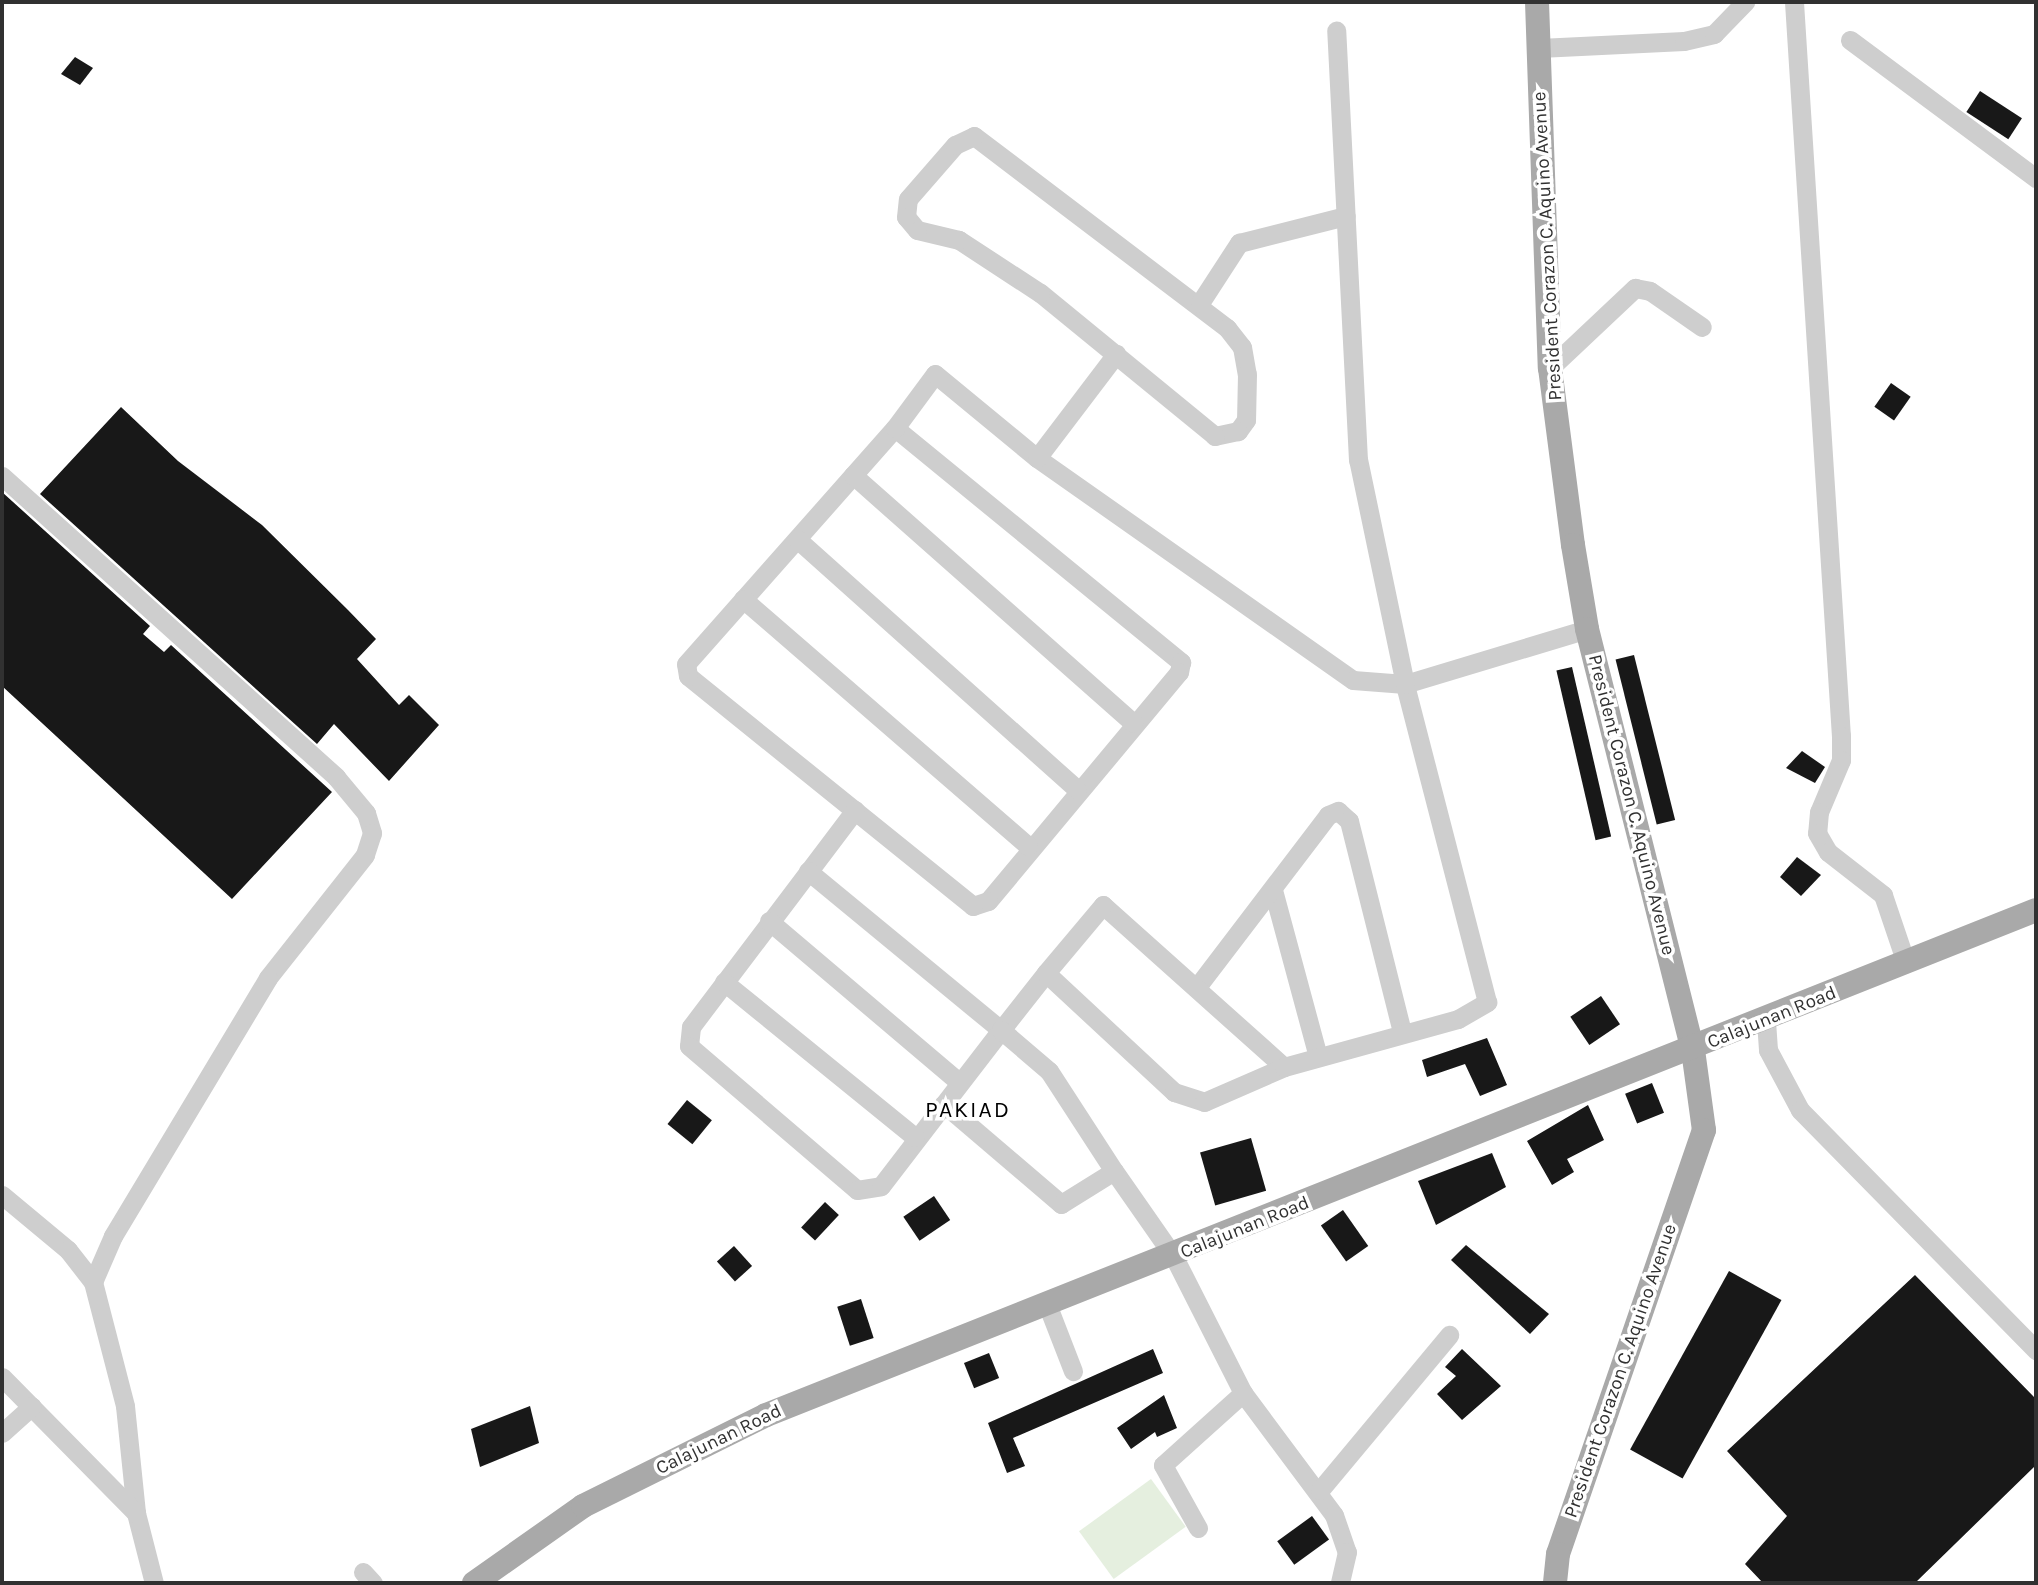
<!DOCTYPE html>
<style>
body{margin:0}
#map{position:relative;width:2038px;height:1585px;overflow:hidden;background:#fff;font-family:Karla,sans-serif}
div>[style]{position:absolute}
.green>*{inset:0;background:#e5efdf;transform-origin:0 0}
.building>*{inset:0;background:#181818;transform-origin:0 0}
.minor>*{height:19px;margin:-9.5px;padding:0 9.5px;transform-origin:9.5px;border-radius:9.5px;background:#cecece}
.major>*{height:24px;margin:-12px;padding:0 12px;transform-origin:12px;border-radius:12px;background:#a9a9a9}
span{translate:-50% -50%;white-space:nowrap;text-align:center;line-height:1.15;-webkit-text-stroke:7px #fff;paint-order:stroke}
.street-label{font-size:19px;color:#313131}
.quarter-label{font-size:23px;color:#000;letter-spacing:2px}
.frame{position:absolute;inset:0;border:4px solid #313131;pointer-events:none}
</style>
<div id="map">
<div class="green">
<i style="left:1151px;top:1479px;width:59px;height:89px;rotate:54deg"></i>
</div>
<div class="building">
<i style="clip-path:polygon(75px 57px,93px 68px,80px 85px,61px 74px)"></i>
<i style="left:1980px;top:91px;width:50px;height:25px;rotate:33deg"></i>
<i style="left:1891px;top:383px;width:24px;height:29px;rotate:35deg"></i>
<i style="clip-path:polygon(121px 407px,178px 461px,262px 525px,348px 610px,376px 639px,357px 659px,399px 705px,409px 695px,439px 725px,389px 781px,334px 724px,317px 744px,40px 494px)"></i>
<i style="clip-path:polygon(2px 492px,150px 626px,143px 634px,164px 652px,171px 645px,332px 792px,232px 899px,2px 686px)"></i>
<i style="left:1634px;top:655px;width:170px;height:19px;rotate:76deg"></i>
<i style="left:1572px;top:667px;width:174px;height:16px;rotate:77deg"></i>
<i style="clip-path:polygon(1802px 751px,1825px 767px,1815px 783px,1786px 768px)"></i>
<i style="clip-path:polygon(1797px 857px,1821px 875px,1801px 896px,1780px 877px)"></i>
<i style="left:1601px;top:996px;width:34px;height:37px;rotate:56deg"></i>
<i style="clip-path:polygon(1487px 1038px,1507px 1085px,1480px 1096px,1465px 1064px,1427px 1077px,1422px 1060px)"></i>
<i style="left:1652px;top:1083px;width:32px;height:29px;rotate:68deg"></i>
<i style="left:687px;top:1100px;width:32px;height:31px;rotate:39deg"></i>
<i style="clip-path:polygon(1588px 1105px,1604px 1140px,1567px 1159px,1574px 1172px,1552px 1185px,1527px 1141px)"></i>
<i style="left:1251px;top:1138px;width:55px;height:53px;rotate:74deg"></i>
<i style="clip-path:polygon(1492px 1153px,1506px 1187px,1436px 1225px,1418px 1181px)"></i>
<i style="left:934px;top:1196px;width:29px;height:37px;rotate:56deg"></i>
<i style="left:825px;top:1202px;width:19px;height:35px;rotate:43deg"></i>
<i style="left:1343px;top:1210px;width:44px;height:27px;rotate:55deg"></i>
<i style="clip-path:polygon(1466px 1245px,1549px 1314px,1530px 1334px,1451px 1260px)"></i>
<i style="left:734px;top:1246px;width:27px;height:23px;rotate:48deg"></i>
<i style="left:1729px;top:1271px;width:60px;height:204px;rotate:29deg"></i>
<i style="clip-path:polygon(1915px 1275px,2036px 1399px,2036px 1465px,1915px 1583px,1763px 1583px,1745px 1564px,1787px 1516px,1727px 1451px)"></i>
<i style="left:861px;top:1299px;width:41px;height:25px;rotate:72deg"></i>
<i style="clip-path:polygon(1153px 1349px,1163px 1373px,1013px 1438px,1025px 1466px,1007px 1473px,988px 1423px)"></i>
<i style="clip-path:polygon(1462px 1349px,1501px 1386px,1462px 1420px,1437px 1394px,1456px 1376px,1445px 1367px)"></i>
<i style="left:989px;top:1353px;width:27px;height:27px;rotate:68deg"></i>
<i style="clip-path:polygon(1164px 1395px,1177px 1428px,1157px 1437px,1155px 1432px,1131px 1449px,1117px 1428px)"></i>
<i style="clip-path:polygon(530px 1406px,539px 1443px,480px 1467px,471px 1429px)"></i>
<i style="left:1312px;top:1516px;width:29px;height:43px;rotate:54deg"></i>
</div>
<div class="minor">
<i style="left:1794px;top:2px;width:736px;rotate:86.34deg"></i>
<i style="left:1841px;top:736px;width:24px;rotate:90deg"></i>
<i style="left:1841px;top:760px;width:56px;rotate:112.9deg"></i>
<i style="left:1819px;top:812px;width:21px;rotate:95deg"></i>
<i style="left:1817px;top:833px;width:22px;rotate:60deg"></i>
<i style="left:1828px;top:852px;width:70px;rotate:38deg"></i>
<i style="left:1883px;top:895px;width:72px;rotate:71.3deg"></i>
<i style="left:1850px;top:40px;width:232px;rotate:36.6deg"></i>
<i style="left:1539px;top:48px;width:145px;rotate:-2.8deg"></i>
<i style="left:1684px;top:41px;width:31px;rotate:-13deg"></i>
<i style="left:1714px;top:34px;width:45px;rotate:-45.9deg"></i>
<i style="left:974px;top:136px;width:318px;rotate:37.2deg"></i>
<i style="left:1227px;top:328px;width:24px;rotate:52deg"></i>
<i style="left:1242px;top:347px;width:27px;rotate:80deg"></i>
<i style="left:1247px;top:374px;width:46px;rotate:91.2deg"></i>
<i style="left:1246px;top:420px;width:14px;rotate:126deg"></i>
<i style="left:1238px;top:431px;width:24px;rotate:168deg"></i>
<i style="left:1215px;top:436px;width:226px;rotate:-140.7deg"></i>
<i style="left:1040px;top:293px;width:97px;rotate:-146.8deg"></i>
<i style="left:959px;top:240px;width:43px;rotate:-166.6deg"></i>
<i style="left:917px;top:230px;width:17px;rotate:-130deg"></i>
<i style="left:906px;top:217px;width:18px;rotate:-84deg"></i>
<i style="left:908px;top:199px;width:72px;rotate:-49deg"></i>
<i style="left:955px;top:145px;width:21px;rotate:-25deg"></i>
<i style="left:1200px;top:303px;width:72px;rotate:-57deg"></i>
<i style="left:1239px;top:243px;width:110px;rotate:-14.2deg"></i>
<i style="left:1550px;top:368px;width:117px;rotate:-43.3deg"></i>
<i style="left:1635px;top:288px;width:15px;rotate:11deg"></i>
<i style="left:1650px;top:291px;width:63px;rotate:34.7deg"></i>
<i style="left:895px;top:428px;width:370px;rotate:39.3deg"></i>
<i style="left:1181px;top:662px;width:10px;rotate:101deg"></i>
<i style="left:1179px;top:672px;width:298px;rotate:129.8deg"></i>
<i style="left:988px;top:901px;width:16px;rotate:162deg"></i>
<i style="left:973px;top:906px;width:366px;rotate:-141.1deg"></i>
<i style="left:688px;top:676px;width:12px;rotate:-99deg"></i>
<i style="left:686px;top:664px;width:315px;rotate:-48.5deg"></i>
<i style="left:895px;top:428px;width:67px;rotate:-53.5deg"></i>
<i style="left:935px;top:374px;width:132px;rotate:39.5deg"></i>
<i style="left:1037px;top:458px;width:386px;rotate:35.1deg"></i>
<i style="left:1353px;top:680px;width:52px;rotate:4.4deg"></i>
<i style="left:1405px;top:684px;width:190px;rotate:-16.8deg"></i>
<i style="left:1037px;top:458px;width:131px;rotate:-52.8deg"></i>
<i style="left:853px;top:475px;width:374px;rotate:41.5deg"></i>
<i style="left:2px;top:476px;width:450px;rotate:42deg"></i>
<i style="left:336px;top:777px;width:47px;rotate:50.2deg"></i>
<i style="left:366px;top:813px;width:21px;rotate:73deg"></i>
<i style="left:372px;top:833px;width:23px;rotate:108deg"></i>
<i style="left:365px;top:855px;width:157px;rotate:128.3deg"></i>
<i style="left:268px;top:978px;width:301px;rotate:121deg"></i>
<i style="left:113px;top:1236px;width:50px;rotate:113.5deg"></i>
<i style="left:797px;top:539px;width:375px;rotate:41.8deg"></i>
<i style="left:743px;top:599px;width:377px;rotate:40.9deg"></i>
<i style="left:855px;top:810px;width:272px;rotate:127.1deg"></i>
<i style="left:691px;top:1027px;width:19px;rotate:96deg"></i>
<i style="left:689px;top:1046px;width:221px;rotate:40.6deg"></i>
<i style="left:857px;top:1190px;width:24px;rotate:-9deg"></i>
<i style="left:881px;top:1186px;width:103px;rotate:-52.5deg"></i>
<i style="left:944px;top:1104px;width:154px;rotate:40.5deg"></i>
<i style="left:1061px;top:1204px;width:62px;rotate:-31.9deg"></i>
<i style="left:1114px;top:1171px;width:105px;rotate:55.1deg"></i>
<i style="left:1174px;top:1257px;width:153px;rotate:63.1deg"></i>
<i style="left:1243px;top:1393px;width:152px;rotate:53.3deg"></i>
<i style="left:1334px;top:1515px;width:39px;rotate:71deg"></i>
<i style="left:1347px;top:1552px;width:32px;rotate:103deg"></i>
<i style="left:808px;top:871px;width:250px;rotate:39.5deg"></i>
<i style="left:1001px;top:1030px;width:73px;rotate:-51.7deg"></i>
<i style="left:1273px;top:890px;width:173px;rotate:74.9deg"></i>
<i style="left:769px;top:921px;width:249px;rotate:40.3deg"></i>
<i style="left:724px;top:982px;width:246px;rotate:39.1deg"></i>
<i style="left:1197px;top:987px;width:216px;rotate:-52.7deg"></i>
<i style="left:1328px;top:815px;width:11px;rotate:-22deg"></i>
<i style="left:1338px;top:811px;width:15px;rotate:42deg"></i>
<i style="left:1349px;top:821px;width:218px;rotate:75.9deg"></i>
<i style="left:1766px;top:1021px;width:29px;rotate:86deg"></i>
<i style="left:1768px;top:1050px;width:68px;rotate:61.9deg"></i>
<i style="left:1800px;top:1110px;width:337px;rotate:45.5deg"></i>
<i style="left:1284px;top:1067px;width:243px;rotate:-138.2deg"></i>
<i style="left:1103px;top:905px;width:89px;rotate:130deg"></i>
<i style="left:1046px;top:973px;width:175px;rotate:42.9deg"></i>
<i style="left:1174px;top:1092px;width:32px;rotate:18deg"></i>
<i style="left:1204px;top:1102px;width:87px;rotate:-23.6deg"></i>
<i style="left:1284px;top:1067px;width:180px;rotate:-15.4deg"></i>
<i style="left:1458px;top:1019px;width:34px;rotate:-30deg"></i>
<i style="left:1487px;top:1002px;width:328px;rotate:-104.5deg"></i>
<i style="left:1405px;top:684px;width:229px;rotate:-101.8deg"></i>
<i style="left:1358px;top:460px;width:430px;rotate:-92.9deg"></i>
<i style="left:944px;top:1104px;width:93px;rotate:-52.4deg"></i>
<i style="left:1001px;top:1030px;width:63px;rotate:40.5deg"></i>
<i style="left:1049px;top:1071px;width:119px;rotate:57deg"></i>
<i style="left:2px;top:1195px;width:86px;rotate:39.8deg"></i>
<i style="left:68px;top:1250px;width:41px;rotate:52deg"></i>
<i style="left:93px;top:1282px;width:128px;rotate:75.5deg"></i>
<i style="left:125px;top:1406px;width:108px;rotate:84.1deg"></i>
<i style="left:136px;top:1513px;width:72px;rotate:75.6deg"></i>
<i style="left:1047px;top:1304px;width:72px;rotate:68.8deg"></i>
<i style="left:2px;top:1377px;width:191px;rotate:45.4deg"></i>
<i style="left:2px;top:1433px;width:40px;rotate:-42deg"></i>
<i style="left:1320px;top:1490px;width:202px;rotate:-50.2deg"></i>
<i style="left:1198px;top:1528px;width:72px;rotate:-119.1deg"></i>
<i style="left:1163px;top:1465px;width:108px;rotate:-42deg"></i>
<i style="left:363px;top:1572px;width:15px;rotate:48deg"></i>
</div>
<div class="major">
<i style="left:1537px;top:2px;width:366px;rotate:88deg"></i>
<i style="left:1550px;top:368px;width:178px;rotate:82.6deg"></i>
<i style="left:1573px;top:545px;width:85px;rotate:80.5deg"></i>
<i style="left:1587px;top:629px;width:434px;rotate:75.9deg"></i>
<i style="left:1693px;top:1050px;width:81px;rotate:82.2deg"></i>
<i style="left:1704px;top:1130px;width:448px;rotate:109deg"></i>
<i style="left:1558px;top:1554px;width:29px;rotate:96deg"></i>
<i style="left:474px;top:1583px;width:133px;rotate:-35.2deg"></i>
<i style="left:583px;top:1506px;width:204px;rotate:-26.4deg"></i>
<i style="left:766px;top:1415px;width:1367px;rotate:-21.68deg"></i>
</div>
<div class="street-label">
<span style="left:1548px;top:246px;rotate:-93deg">President Corazon C. Aquino Avenue</span>
<span style="left:1631px;top:805px;rotate:76deg">President Corazon C. Aquino Avenue</span>
<span style="left:1772px;top:1018px;rotate:-22deg">Calajunan Road</span>
<span style="left:1245px;top:1228px;rotate:-22deg">Calajunan Road</span>
<span style="left:1621px;top:1371px;rotate:-71deg">President Corazon C. Aquino Avenue</span>
<span style="left:719px;top:1440px;rotate:-26deg">Calajunan Road</span>
</div>
<div class="quarter-label">
<span style="left:968px;top:1110px">PAKIAD</span>
</div>
<div class="frame"></div>
</div>
